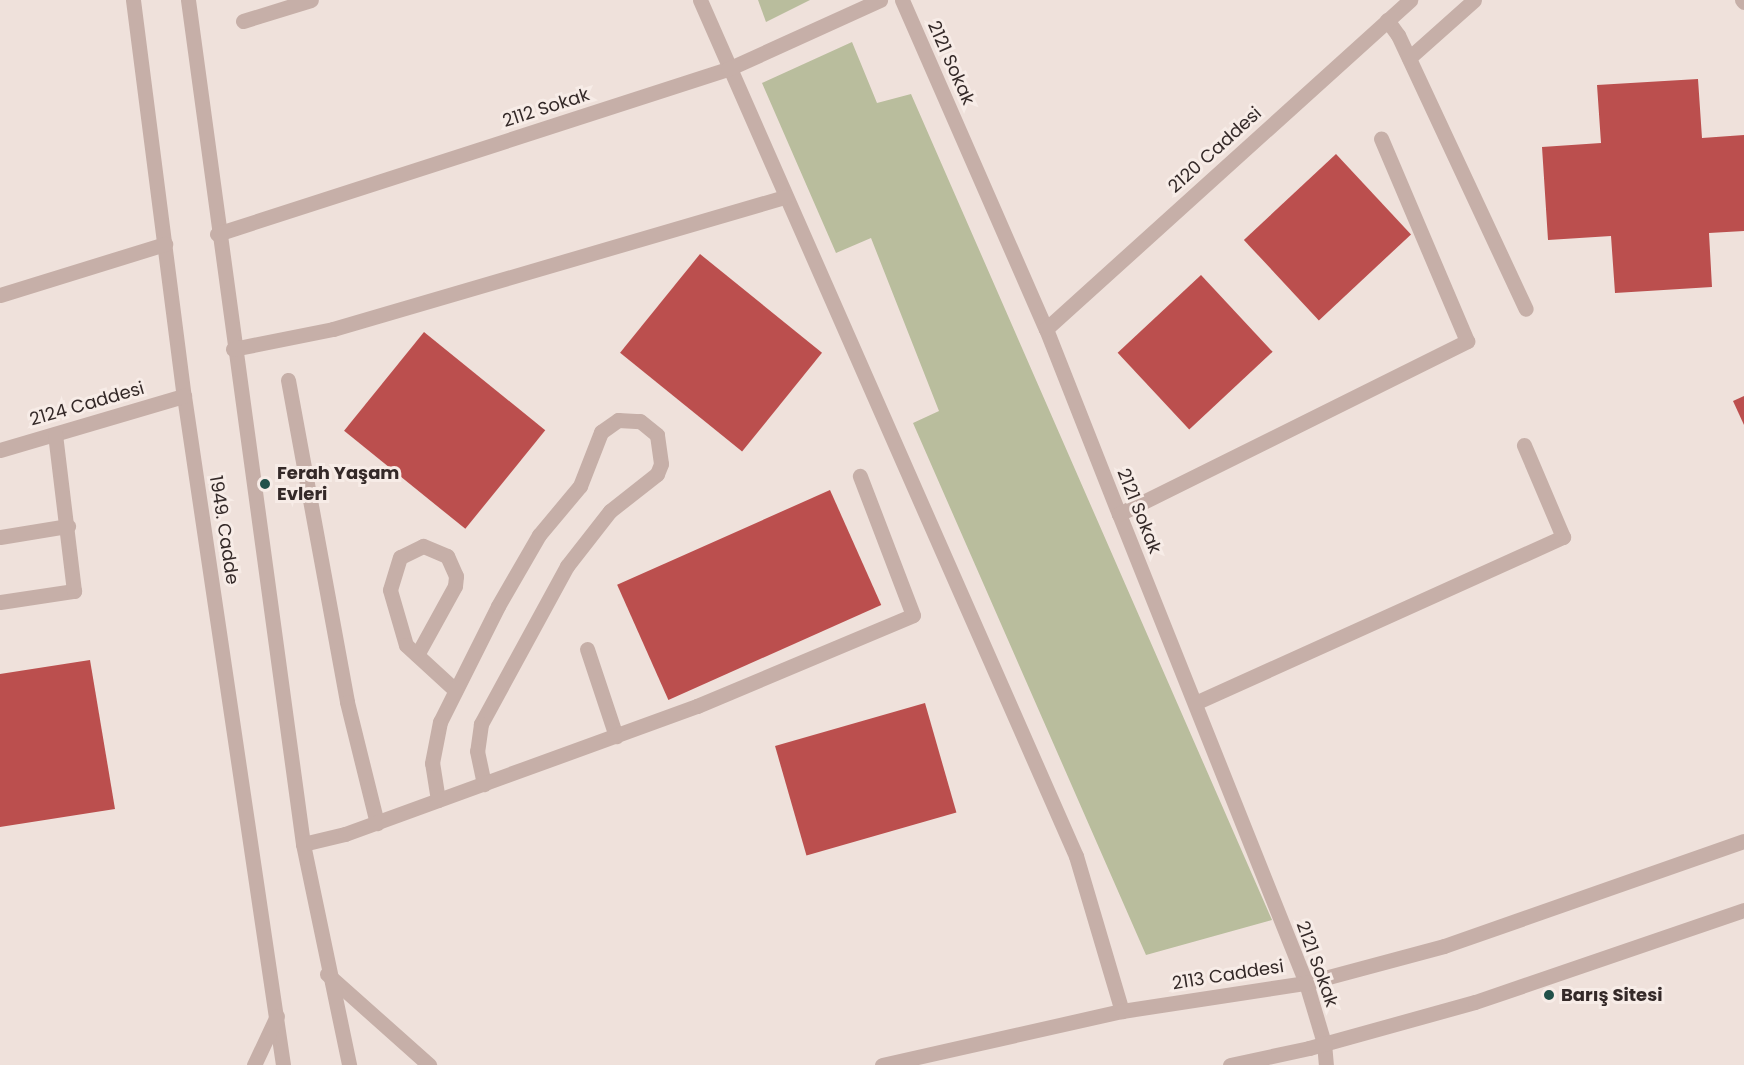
<!DOCTYPE html>
<meta charset="utf-8">
<style>
body{margin:0}
#map{position:relative;width:1744px;height:1065px;overflow:hidden;background:#efe1db;font-family:Poppins,sans-serif}
div>[style]{position:absolute}
.green>*{inset:0;background:#b9bd9d}
.building>*{inset:0;background:#bb4f4e;transform-origin:0 0}
.minor>*{height:15px;margin:-7.5px;padding:0 7.5px;transform-origin:7.5px;border-radius:7.5px;background:#c6afa8}
.dots>*{width:16px;height:16px;translate:-50% -50%;box-sizing:border-box;border:3px solid #f7ece7;border-radius:50%}
span{translate:-50% -50%;white-space:nowrap;text-align:center;line-height:1.15;-webkit-text-stroke:6px #f7ece7;paint-order:stroke}
.street-label{font-size:18px;color:#342928}
.poi-label{font-size:18px;color:#342928;font-weight:700}
.left{translate:0 -50%;text-align:left}
</style>
<div id="map">
<div class="green">
<i style="clip-path:polygon(758px 0,810px 0,766px 22px)"></i>
<i style="clip-path:polygon(852px 42px,877px 103px,911px 94px,1272px 920px,1146px 955px,913px 423px,939px 411px,871px 238px,836px 253px,762px 83px)"></i>
</div>
<div class="building">
<i style="clip-path:polygon(1698px 79px,1702px 138px,1744px 135px,1744px 231px,1709px 233px,1712px 287px,1615px 293px,1611px 236px,1548px 240px,1542px 147px,1601px 143px,1597px 85px)"></i>
<i style="left:1336px;top:154px;width:110px;height:126px;rotate:47deg"></i>
<i style="left:700px;top:254px;width:157px;height:127px;rotate:39deg"></i>
<i style="left:1201px;top:275px;width:105px;height:114px;rotate:47deg"></i>
<i style="left:424px;top:332px;width:156px;height:127px;rotate:39deg"></i>
<i style="clip-path:polygon(1744px 396px,1744px 425px,1733px 401px)"></i>
<i style="left:830px;top:490px;width:126px;height:233px;rotate:66deg"></i>
<i style="clip-path:polygon(90px 660px,115px 809px,0 827px,0 674px)"></i>
<i style="left:925px;top:703px;width:114px;height:156px;rotate:74deg"></i>
</div>
<div class="minor">
<i style="left:133px;top:0;width:399px;rotate:82.7deg"></i>
<i style="left:184px;top:396px;width:676px;rotate:81.58deg"></i>
<i style="left:188px;top:0;width:852px;rotate:82.24deg"></i>
<i style="left:303px;top:844px;width:226px;rotate:78.2deg"></i>
<i style="left:700px;top:0;width:935px;rotate:66.29deg"></i>
<i style="left:1076px;top:856px;width:162px;rotate:73.5deg"></i>
<i style="left:902px;top:0;width:359px;rotate:66.4deg"></i>
<i style="left:1046px;top:329px;width:199px;rotate:68.5deg"></i>
<i style="left:1119px;top:514px;width:505px;rotate:68.26deg"></i>
<i style="left:1306px;top:983px;width:63px;rotate:73.3deg"></i>
<i style="left:1324px;top:1043px;width:22px;rotate:85deg"></i>
<i style="left:1742px;top:0;width:3px;rotate:45deg"></i>
<i style="left:1387px;top:20px;width:19px;rotate:54deg"></i>
<i style="left:1398px;top:35px;width:302px;rotate:65deg"></i>
<i style="left:243px;top:21px;width:71px;rotate:-17.2deg"></i>
<i style="left:1409px;top:58px;width:87px;rotate:-41.7deg"></i>
<i style="left:217px;top:234px;width:537px;rotate:-17.9deg"></i>
<i style="left:728px;top:69px;width:167px;rotate:-24.4deg"></i>
<i style="left:0;top:295px;width:173px;rotate:-17.2deg"></i>
<i style="left:1046px;top:329px;width:491px;rotate:-42.1deg"></i>
<i style="left:233px;top:349px;width:102px;rotate:-11.3deg"></i>
<i style="left:333px;top:329px;width:470px;rotate:-16.3deg"></i>
<i style="left:288px;top:380px;width:327px;rotate:79.6deg"></i>
<i style="left:347px;top:702px;width:125px;rotate:76.1deg"></i>
<i style="left:0;top:450px;width:192px;rotate:-16.4deg"></i>
<i style="left:1119px;top:514px;width:389px;rotate:-26.4deg"></i>
<i style="left:1467px;top:341px;width:220px;rotate:-113deg"></i>
<i style="left:0;top:537px;width:69px;rotate:-9.2deg"></i>
<i style="left:0;top:602px;width:75px;rotate:-8.5deg"></i>
<i style="left:74px;top:591px;width:158px;rotate:-96.9deg"></i>
<i style="left:587px;top:649px;width:92px;rotate:71.6deg"></i>
<i style="left:417px;top:655px;width:79px;rotate:-61.2deg"></i>
<i style="left:455px;top:586px;width:10px;rotate:-84deg"></i>
<i style="left:456px;top:576px;width:22px;rotate:-114deg"></i>
<i style="left:447px;top:556px;width:26px;rotate:-157deg"></i>
<i style="left:423px;top:546px;width:25px;rotate:154deg"></i>
<i style="left:400px;top:557px;width:34px;rotate:107deg"></i>
<i style="left:390px;top:590px;width:57px;rotate:73.8deg"></i>
<i style="left:406px;top:645px;width:67px;rotate:42.6deg"></i>
<i style="left:1195px;top:703px;width:404px;rotate:-24.3deg"></i>
<i style="left:1563px;top:537px;width:100px;rotate:-113deg"></i>
<i style="left:438px;top:800px;width:37px;rotate:-99deg"></i>
<i style="left:432px;top:763px;width:42px;rotate:-79deg"></i>
<i style="left:440px;top:722px;width:130px;rotate:-63.4deg"></i>
<i style="left:498px;top:606px;width:82px;rotate:-60deg"></i>
<i style="left:539px;top:535px;width:64px;rotate:-50.1deg"></i>
<i style="left:580px;top:486px;width:58px;rotate:-68.7deg"></i>
<i style="left:601px;top:432px;width:21px;rotate:-35deg"></i>
<i style="left:618px;top:420px;width:22px;rotate:3deg"></i>
<i style="left:640px;top:421px;width:22px;rotate:39deg"></i>
<i style="left:657px;top:435px;width:29px;rotate:82deg"></i>
<i style="left:661px;top:464px;width:11px;rotate:112deg"></i>
<i style="left:657px;top:474px;width:60px;rotate:141.8deg"></i>
<i style="left:610px;top:511px;width:70px;rotate:128deg"></i>
<i style="left:567px;top:566px;width:180px;rotate:118.6deg"></i>
<i style="left:481px;top:724px;width:27px;rotate:98deg"></i>
<i style="left:477px;top:751px;width:34px;rotate:78deg"></i>
<i style="left:303px;top:844px;width:43px;rotate:-13.4deg"></i>
<i style="left:345px;top:834px;width:375px;rotate:-20deg"></i>
<i style="left:697px;top:706px;width:234px;rotate:-22.8deg"></i>
<i style="left:913px;top:615px;width:149px;rotate:-110.9deg"></i>
<i style="left:327px;top:974px;width:137px;rotate:41.7deg"></i>
<i style="left:254px;top:1065px;width:54px;rotate:-64.9deg"></i>
<i style="left:882px;top:1065px;width:246px;rotate:-12.7deg"></i>
<i style="left:1122px;top:1011px;width:186px;rotate:-8.7deg"></i>
<i style="left:1306px;top:983px;width:143px;rotate:-15deg"></i>
<i style="left:1444px;top:946px;width:318px;rotate:-19.3deg"></i>
<i style="left:1230px;top:1065px;width:81px;rotate:-12.1deg"></i>
<i style="left:1309px;top:1048px;width:172px;rotate:-15.5deg"></i>
<i style="left:1475px;top:1002px;width:284px;rotate:-18.9deg"></i>
</div>
<div class="dots">
<i style="left:265px;top:484px;background:#21514a"></i>
<i style="left:1549px;top:995px;background:#21514a"></i>
</div>
<div class="street-label">
<span style="left:951px;top:63px;rotate:66deg">2121 Sokak</span>
<span style="left:546px;top:108px;rotate:-18deg">2112 Sokak</span>
<span style="left:1215px;top:150px;rotate:-42deg">2120 Caddesi</span>
<span style="left:87px;top:404px;rotate:-16deg">2124 Caddesi</span>
<span style="left:1139px;top:511px;rotate:68deg">2121 Sokak</span>
<span style="left:224px;top:530px;rotate:81deg">1949. Cadde</span>
<span style="left:1317px;top:964px;rotate:70deg">2121 Sokak</span>
<span style="left:1228px;top:975px;rotate:-9deg">2113 Caddesi</span>
</div>
<div class="poi-label">
<span class="left" style="left:277px;top:484px">Ferah Yaşam<br>Evleri</span>
<span class="left" style="left:1561px;top:995px">Barış Sitesi</span>
</div>
</div>
